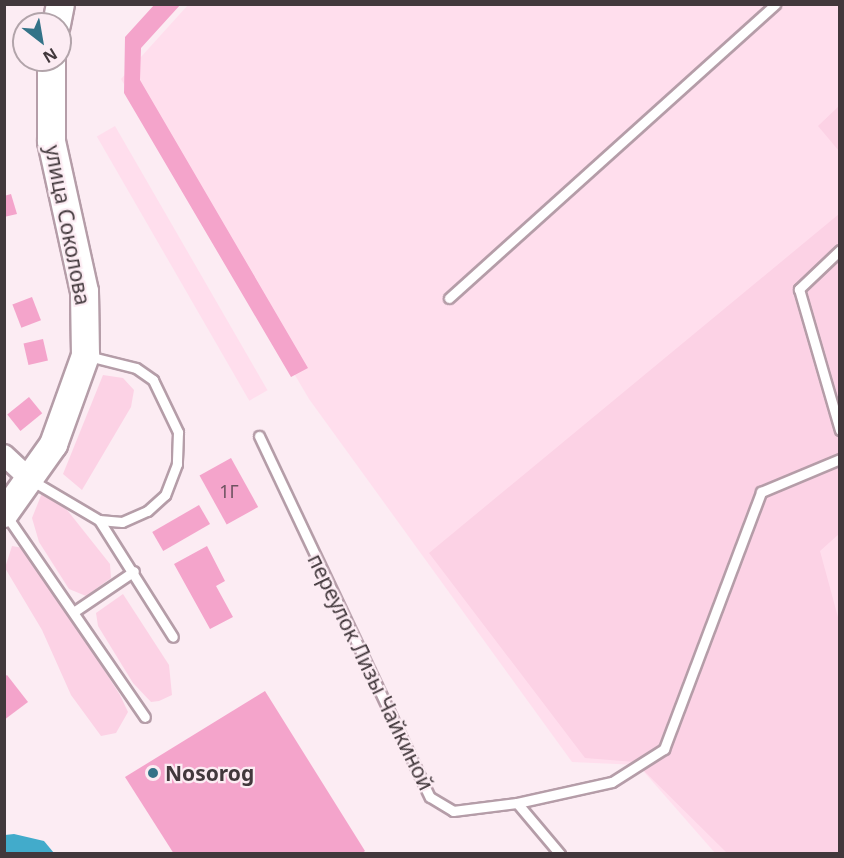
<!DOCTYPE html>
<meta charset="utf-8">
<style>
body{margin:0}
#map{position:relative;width:844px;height:858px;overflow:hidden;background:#fcecf3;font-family:"Noto Sans",sans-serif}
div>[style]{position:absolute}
.built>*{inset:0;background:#ffdeed;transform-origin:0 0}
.green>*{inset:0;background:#fcd2e5}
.water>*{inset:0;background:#42abcb}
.building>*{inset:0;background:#f4a4cb;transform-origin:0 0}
.roads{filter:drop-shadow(2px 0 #b59da8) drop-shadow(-2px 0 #b59da8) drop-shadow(0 2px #b59da8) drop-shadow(0 -2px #b59da8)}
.lane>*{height:9px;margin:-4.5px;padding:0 4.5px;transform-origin:4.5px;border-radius:4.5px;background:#fff}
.street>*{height:20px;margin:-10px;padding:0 10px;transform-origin:10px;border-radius:10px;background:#fff}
.secondary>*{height:27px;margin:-13.5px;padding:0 13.5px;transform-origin:13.5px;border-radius:13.5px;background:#fff}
.dots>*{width:16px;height:16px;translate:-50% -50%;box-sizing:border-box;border:3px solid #fcecf3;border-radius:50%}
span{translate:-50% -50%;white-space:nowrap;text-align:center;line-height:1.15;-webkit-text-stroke:4.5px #fcecf3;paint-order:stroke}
.number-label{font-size:18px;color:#6e5360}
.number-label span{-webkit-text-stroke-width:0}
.street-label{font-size:21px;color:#42383c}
.poi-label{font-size:21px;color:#42383c;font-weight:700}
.left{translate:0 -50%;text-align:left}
.frame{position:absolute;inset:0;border:6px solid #42383c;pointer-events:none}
.north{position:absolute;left:12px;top:12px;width:60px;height:60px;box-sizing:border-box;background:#fcecf3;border:2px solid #b2a4aa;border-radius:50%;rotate:149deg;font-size:16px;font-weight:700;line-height:24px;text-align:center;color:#42383c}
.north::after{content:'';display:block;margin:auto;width:21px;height:27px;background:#347388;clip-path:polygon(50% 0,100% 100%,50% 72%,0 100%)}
</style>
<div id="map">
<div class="built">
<i style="clip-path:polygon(188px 5px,839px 5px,839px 853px,715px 853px,638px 765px,572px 762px,309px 399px,121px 79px)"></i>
<i style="left:115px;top:126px;width:305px;height:21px;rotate:60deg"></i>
</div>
<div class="green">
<i style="clip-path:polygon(839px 106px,839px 151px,818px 126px)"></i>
<i style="clip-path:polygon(839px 214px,839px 534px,820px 551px,839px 621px,839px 853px,727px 853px,635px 762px,585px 758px,429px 553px)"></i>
<i style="clip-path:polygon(103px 375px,123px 378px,134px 390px,131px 407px,82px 490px,63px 474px)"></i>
<i style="clip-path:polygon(52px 491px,110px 564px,111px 578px,86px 596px,69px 589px,39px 542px,32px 518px,42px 493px)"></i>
<i style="clip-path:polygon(12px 546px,23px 548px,45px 577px,120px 695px,128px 712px,116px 733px,101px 736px,71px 695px,42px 630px,5px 568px)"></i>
<i style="clip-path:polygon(123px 594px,169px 665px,172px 695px,159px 701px,151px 702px,133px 683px,98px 626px,96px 613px)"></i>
</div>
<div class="water">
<i style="clip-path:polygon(14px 834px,44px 841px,54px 853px,5px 853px,5px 835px)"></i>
</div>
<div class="building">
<i style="clip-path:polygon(155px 4px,181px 4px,141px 48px,140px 80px,308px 368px,291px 377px,124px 93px,125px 37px)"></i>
<i style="clip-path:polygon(11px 194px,17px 214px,4px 217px,4px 196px)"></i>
<i style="left:32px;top:297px;width:25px;height:21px;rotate:69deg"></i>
<i style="left:43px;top:339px;width:22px;height:20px;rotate:77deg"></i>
<i style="left:29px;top:397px;width:21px;height:28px;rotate:51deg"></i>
<i style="left:231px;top:458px;width:56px;height:36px;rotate:61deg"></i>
<i style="left:199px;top:505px;width:22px;height:54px;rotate:60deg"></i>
<i style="clip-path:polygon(207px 546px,225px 581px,216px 586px,233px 617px,210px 629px,174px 564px)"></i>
<i style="clip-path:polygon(7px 675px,28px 702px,4px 720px,4px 677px)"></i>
<i style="clip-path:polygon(265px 691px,365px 851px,361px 854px,174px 854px,125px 777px)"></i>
</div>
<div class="roads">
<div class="lane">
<i style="left:840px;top:250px;width:57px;rotate:136.4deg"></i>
<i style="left:799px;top:289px;width:147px;rotate:73.8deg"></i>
<i style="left:449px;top:298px;width:439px;rotate:-42deg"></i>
<i style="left:88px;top:356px;width:49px;rotate:14deg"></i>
<i style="left:136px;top:368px;width:21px;rotate:35deg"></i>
<i style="left:153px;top:380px;width:58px;rotate:64.3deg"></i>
<i style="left:178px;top:432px;width:32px;rotate:92deg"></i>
<i style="left:177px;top:464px;width:33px;rotate:111deg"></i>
<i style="left:165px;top:495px;width:24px;rotate:138deg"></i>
<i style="left:147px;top:511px;width:27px;rotate:156deg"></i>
<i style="left:122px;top:522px;width:23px;rotate:-175deg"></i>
<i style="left:259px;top:436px;width:399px;rotate:64.7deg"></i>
<i style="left:430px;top:797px;width:27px;rotate:31deg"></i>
<i style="left:453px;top:811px;width:64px;rotate:-7.1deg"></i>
<i style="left:517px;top:803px;width:67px;rotate:49.9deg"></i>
<i style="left:31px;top:480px;width:79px;rotate:30.5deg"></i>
<i style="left:99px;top:520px;width:138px;rotate:57.7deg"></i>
<i style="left:6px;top:515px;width:245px;rotate:55.5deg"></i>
<i style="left:75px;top:611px;width:71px;rotate:-34.1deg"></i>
<i style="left:517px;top:803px;width:97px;rotate:-12.5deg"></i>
<i style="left:612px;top:782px;width:62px;rotate:-32.4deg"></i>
<i style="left:664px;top:749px;width:275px;rotate:-69.3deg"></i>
<i style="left:761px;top:492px;width:86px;rotate:-22.7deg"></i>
</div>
<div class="street">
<i style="left:4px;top:455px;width:37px;rotate:43deg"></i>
</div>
<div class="secondary">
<i style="left:56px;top:24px;width:20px;rotate:-79deg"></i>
<i style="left:4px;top:513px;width:85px;rotate:-54.6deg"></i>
<i style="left:53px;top:444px;width:95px;rotate:-70.2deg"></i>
<i style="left:85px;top:355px;width:64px;rotate:-90.9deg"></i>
<i style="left:84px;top:291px;width:154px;rotate:-102.4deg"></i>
<i style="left:51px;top:141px;width:81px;rotate:-90deg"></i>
</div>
</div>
<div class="dots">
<i style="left:153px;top:773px;background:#347388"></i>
</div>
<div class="number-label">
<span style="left:229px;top:491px">1Г</span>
</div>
<div class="street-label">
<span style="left:68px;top:225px;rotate:79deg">улица Соколова</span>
<span style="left:371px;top:672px;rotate:64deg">переулок Лизы Чайкиной</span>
</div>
<div class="poi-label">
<span class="left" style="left:165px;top:773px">Nosorog</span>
</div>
<div class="frame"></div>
<div class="north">N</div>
</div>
